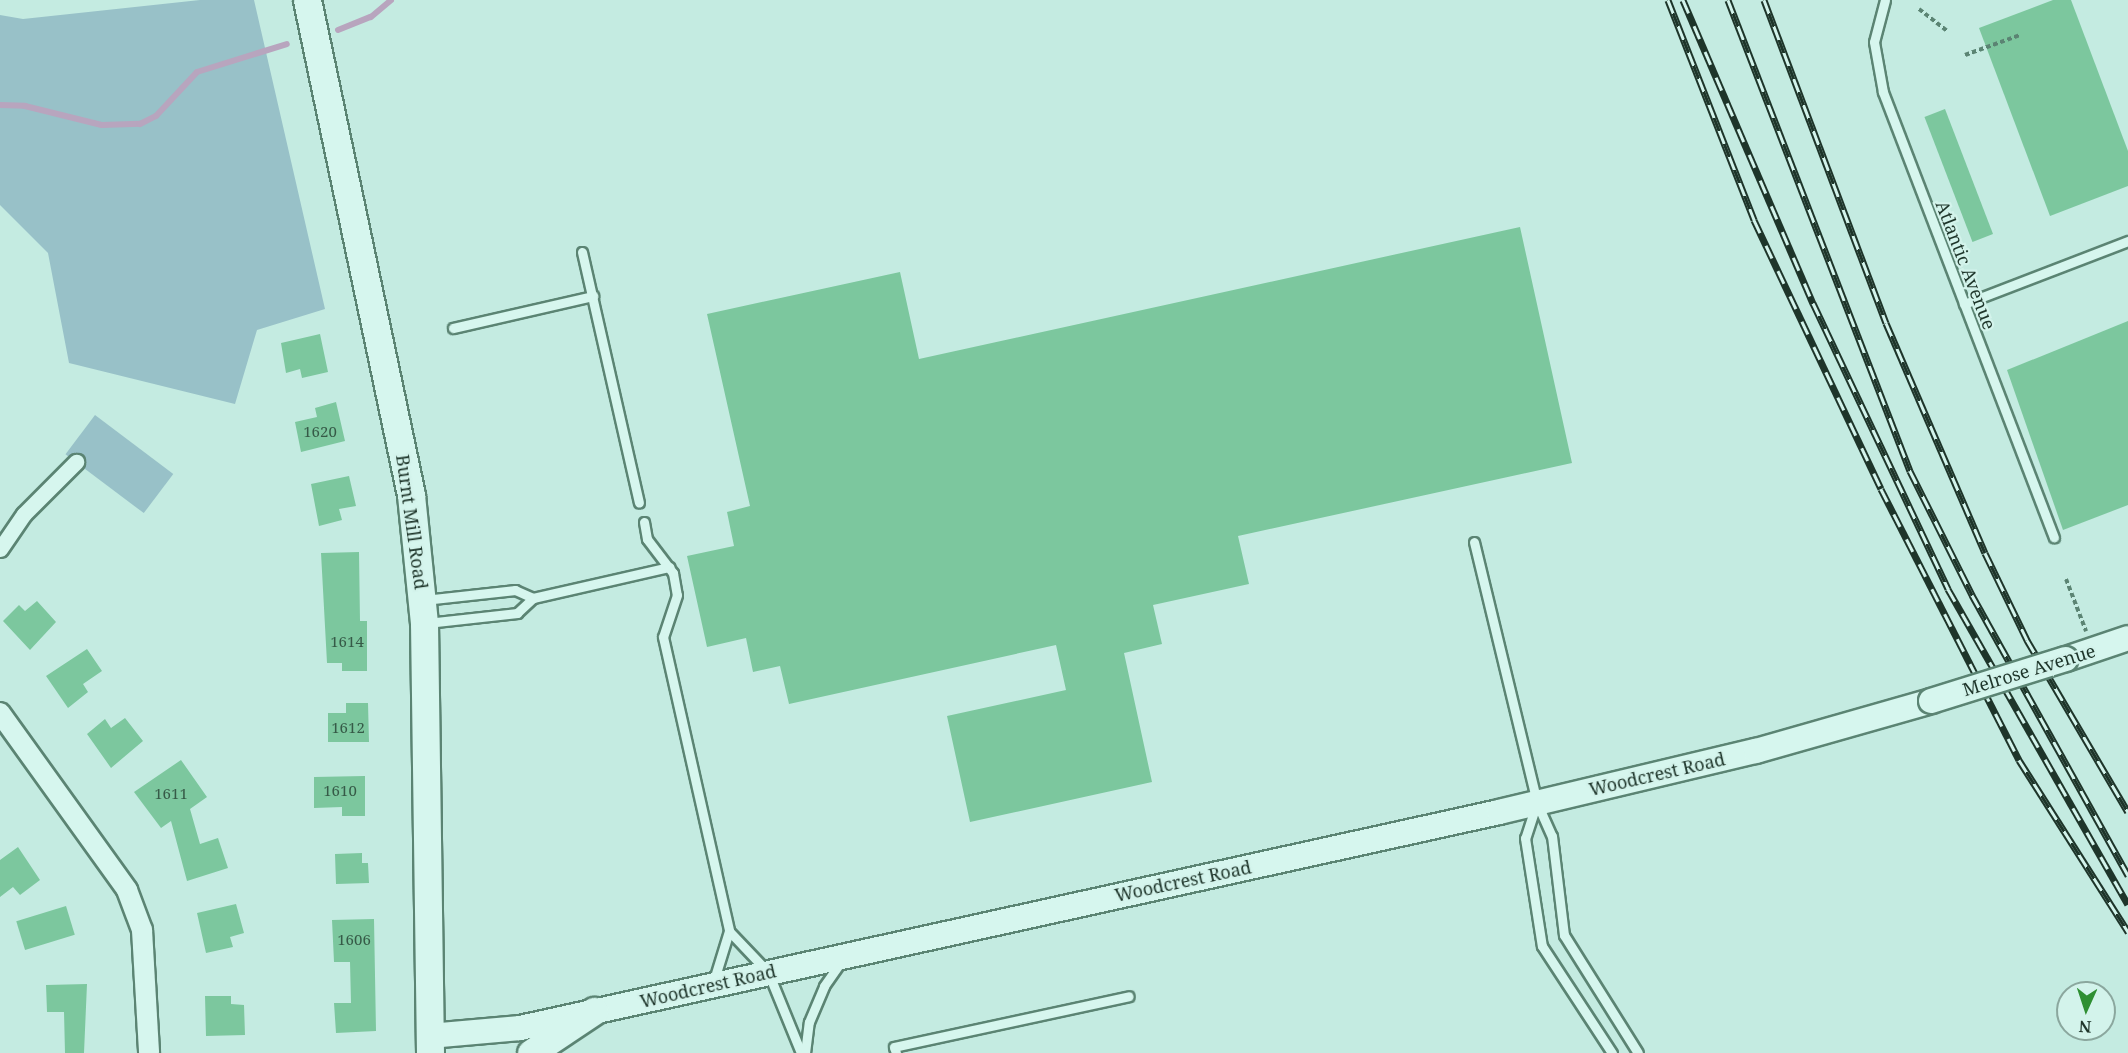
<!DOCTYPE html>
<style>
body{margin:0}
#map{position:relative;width:2128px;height:1053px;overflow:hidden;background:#c4ebe1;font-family:"Noto Serif",serif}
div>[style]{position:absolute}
.green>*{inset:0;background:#98c1c8;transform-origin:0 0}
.stream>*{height:6px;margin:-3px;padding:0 3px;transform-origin:3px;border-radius:3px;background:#b8a5be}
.building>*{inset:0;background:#7cc79e;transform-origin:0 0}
.path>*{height:4px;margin-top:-2px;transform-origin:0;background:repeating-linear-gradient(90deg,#5b8473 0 4.5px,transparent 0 7.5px)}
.roads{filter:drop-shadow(2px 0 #5b8473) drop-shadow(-2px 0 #5b8473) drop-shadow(0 2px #5b8473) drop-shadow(0 -2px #5b8473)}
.service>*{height:9px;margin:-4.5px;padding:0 4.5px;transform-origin:4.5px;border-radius:4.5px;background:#d6f6ee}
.pedestrian>*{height:15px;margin:-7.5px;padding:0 7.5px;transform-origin:7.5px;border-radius:7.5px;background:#d6f6ee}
.minor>*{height:20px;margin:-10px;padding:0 10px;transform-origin:10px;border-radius:10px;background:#d6f6ee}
.tertiary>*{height:24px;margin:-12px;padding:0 12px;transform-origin:12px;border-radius:12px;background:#d6f6ee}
.secondary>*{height:27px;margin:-13.5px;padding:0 13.5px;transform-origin:13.5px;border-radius:13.5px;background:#d6f6ee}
.rail>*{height:7px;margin-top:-3.5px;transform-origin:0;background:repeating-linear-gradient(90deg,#d3f3eb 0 14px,#1e352a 0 28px);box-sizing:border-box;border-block:2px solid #1e352a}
.bridges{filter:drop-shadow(2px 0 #5b8473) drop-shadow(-2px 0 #5b8473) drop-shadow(0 2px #5b8473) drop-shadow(0 -2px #5b8473)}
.tertiary-bridge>*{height:24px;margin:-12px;padding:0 12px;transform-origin:12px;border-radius:12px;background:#d6f6ee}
span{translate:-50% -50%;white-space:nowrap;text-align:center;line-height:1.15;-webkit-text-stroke:4.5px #d3f3eb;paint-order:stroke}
.number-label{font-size:15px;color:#365a47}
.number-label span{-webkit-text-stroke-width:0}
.street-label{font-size:18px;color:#1e352a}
.north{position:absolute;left:2056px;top:981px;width:60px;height:60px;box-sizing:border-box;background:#d3f3eb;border:2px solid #8ba79e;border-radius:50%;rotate:183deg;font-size:16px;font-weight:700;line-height:24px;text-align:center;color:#1e352a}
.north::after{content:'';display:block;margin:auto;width:21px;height:27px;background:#2f8f33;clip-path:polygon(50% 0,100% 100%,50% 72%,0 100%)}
</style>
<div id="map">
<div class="green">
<i style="clip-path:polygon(200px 0,254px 0,325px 309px,257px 330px,235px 404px,69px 363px,48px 253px,0 205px,0 15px,23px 19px)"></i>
<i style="left:95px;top:415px;width:98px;height:49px;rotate:37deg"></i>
</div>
<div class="stream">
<i style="left:338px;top:30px;width:35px;rotate:-22deg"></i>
<i style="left:371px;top:17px;width:26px;rotate:-40deg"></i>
<i style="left:0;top:105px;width:25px;rotate:2deg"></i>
<i style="left:25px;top:106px;width:79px;rotate:13.9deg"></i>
<i style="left:102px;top:125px;width:38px;rotate:-2deg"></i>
<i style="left:140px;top:124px;width:18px;rotate:-27deg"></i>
<i style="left:156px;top:116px;width:60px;rotate:-47deg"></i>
<i style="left:197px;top:72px;width:94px;rotate:-17.3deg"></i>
</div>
<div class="building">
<i style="clip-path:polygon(2053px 0,2071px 0,2128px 151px,2128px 186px,2050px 216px,1979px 28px)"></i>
<i style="left:1945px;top:109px;width:134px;height:22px;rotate:69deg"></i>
<i style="clip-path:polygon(1520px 227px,1572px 463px,1238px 536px,1249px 584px,1153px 605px,1162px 644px,1124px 653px,1152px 782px,970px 822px,947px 716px,1066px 690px,1056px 645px,789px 704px,780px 666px,753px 672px,746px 638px,707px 647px,687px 556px,734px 546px,727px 512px,750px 506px,707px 314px,900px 272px,919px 359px)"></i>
<i style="clip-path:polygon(2128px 321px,2128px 505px,2063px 530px,2007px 370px)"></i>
<i style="clip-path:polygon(320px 334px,328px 372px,302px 378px,300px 369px,286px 373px,281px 343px)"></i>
<i style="clip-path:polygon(336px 402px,345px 441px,301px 452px,295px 422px,317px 417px,315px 408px)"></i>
<i style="clip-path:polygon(349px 476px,356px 506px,339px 509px,342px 520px,319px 526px,311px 484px)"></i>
<i style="clip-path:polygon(359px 552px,360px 621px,367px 621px,367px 671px,342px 671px,342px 663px,327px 663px,321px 553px)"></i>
<i style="clip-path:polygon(37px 601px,56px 622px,30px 650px,3px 621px,19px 605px,25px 611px)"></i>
<i style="clip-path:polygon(87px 649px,102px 671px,83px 684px,88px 692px,68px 708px,46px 676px)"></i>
<i style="clip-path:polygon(346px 703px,368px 703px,369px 742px,328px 742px,328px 713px,346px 713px)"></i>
<i style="clip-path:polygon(125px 718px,143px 741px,111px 768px,87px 734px,105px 719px,111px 728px)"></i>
<i style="clip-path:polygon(181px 760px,207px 797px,190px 809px,200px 844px,218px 838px,228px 868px,187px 881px,171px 821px,161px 828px,134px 792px)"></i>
<i style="clip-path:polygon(365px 776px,365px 816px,342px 816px,342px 807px,314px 808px,314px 777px)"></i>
<i style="clip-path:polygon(18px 847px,40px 880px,20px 895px,13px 887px,0 897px,0 860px)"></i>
<i style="clip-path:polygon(362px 853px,362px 863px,368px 863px,369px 883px,336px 884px,335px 854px)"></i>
<i style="clip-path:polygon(236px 904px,244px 933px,230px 937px,233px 947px,206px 953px,197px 913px)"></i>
<i style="left:66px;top:906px;width:30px;height:52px;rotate:73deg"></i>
<i style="clip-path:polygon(374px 919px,376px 1031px,336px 1033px,334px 1003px,351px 1003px,350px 962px,334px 962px,332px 920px)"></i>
<i style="clip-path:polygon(87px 984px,84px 1053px,65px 1053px,64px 1012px,47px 1012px,46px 985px)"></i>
<i style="clip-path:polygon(205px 996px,231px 996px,231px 1004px,244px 1005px,245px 1035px,206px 1036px)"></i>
</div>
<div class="path">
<i style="left:1919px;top:9px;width:36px;rotate:38deg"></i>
<i style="left:1965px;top:55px;width:59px;rotate:-20deg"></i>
<i style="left:2066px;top:579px;width:56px;rotate:69deg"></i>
</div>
<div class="roads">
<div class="service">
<i style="left:1885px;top:0;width:43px;rotate:104.7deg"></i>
<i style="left:1874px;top:42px;width:51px;rotate:79.8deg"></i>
<i style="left:1883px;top:92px;width:477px;rotate:69deg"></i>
<i style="left:582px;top:252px;width:257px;rotate:77.2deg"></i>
<i style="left:1964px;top:304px;width:176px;rotate:-21deg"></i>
<i style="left:453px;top:328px;width:144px;rotate:-12.9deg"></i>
<i style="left:644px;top:522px;width:17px;rotate:80deg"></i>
<i style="left:647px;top:539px;width:43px;rotate:52.6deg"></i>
<i style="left:673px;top:573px;width:22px;rotate:80deg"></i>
<i style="left:677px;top:595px;width:44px;rotate:108.4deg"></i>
<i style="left:663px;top:637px;width:301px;rotate:77.3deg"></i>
<i style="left:729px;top:931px;width:57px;rotate:46.4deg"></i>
<i style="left:768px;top:972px;width:87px;rotate:67.8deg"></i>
<i style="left:1474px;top:542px;width:268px;rotate:76.4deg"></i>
<i style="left:1537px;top:803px;width:36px;rotate:66deg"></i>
<i style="left:1552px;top:836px;width:100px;rotate:83.1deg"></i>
<i style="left:1564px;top:935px;width:139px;rotate:57.9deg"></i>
<i style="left:424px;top:600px;width:92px;rotate:-6.3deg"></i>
<i style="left:515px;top:590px;width:20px;rotate:24deg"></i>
<i style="left:427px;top:623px;width:91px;rotate:-6.3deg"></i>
<i style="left:517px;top:613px;width:22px;rotate:-43deg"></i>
<i style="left:533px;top:598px;width:140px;rotate:-12.8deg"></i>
<i style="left:1536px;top:805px;width:35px;rotate:108deg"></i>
<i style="left:1525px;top:838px;width:109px;rotate:81.1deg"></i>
<i style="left:1542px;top:946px;width:128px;rotate:56.8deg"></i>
<i style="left:713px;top:983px;width:54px;rotate:-72.9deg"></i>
<i style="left:805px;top:1053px;width:31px;rotate:-83deg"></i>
<i style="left:809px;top:1022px;width:39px;rotate:-67deg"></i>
<i style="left:824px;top:986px;width:29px;rotate:-55deg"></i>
<i style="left:896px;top:1053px;width:6px;rotate:-108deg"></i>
<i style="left:894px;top:1047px;width:240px;rotate:-12.2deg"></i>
</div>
<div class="pedestrian">
<i style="left:0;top:549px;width:42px;rotate:-55.6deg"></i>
<i style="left:24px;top:514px;width:74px;rotate:-45deg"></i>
</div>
<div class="minor">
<i style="left:0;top:713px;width:218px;rotate:54.3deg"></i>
<i style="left:127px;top:890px;width:43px;rotate:69.4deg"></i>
<i style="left:142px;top:930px;width:123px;rotate:86.7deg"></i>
</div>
<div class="tertiary">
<i style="left:2066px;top:659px;width:65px;rotate:-18.7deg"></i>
<i style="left:430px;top:1036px;width:90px;rotate:-5.1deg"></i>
<i style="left:520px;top:1028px;width:1003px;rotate:-12.44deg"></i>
<i style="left:1499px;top:812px;width:264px;rotate:-13.4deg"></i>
<i style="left:1756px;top:751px;width:182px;rotate:-15.9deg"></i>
</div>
<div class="secondary">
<i style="left:307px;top:0;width:506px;rotate:78.13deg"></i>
<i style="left:411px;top:495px;width:129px;rotate:84.2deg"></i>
<i style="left:424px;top:623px;width:430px;rotate:89.2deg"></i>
<i style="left:531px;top:1053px;width:76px;rotate:-33.7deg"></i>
</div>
</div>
<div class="rail">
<i style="left:1668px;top:0;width:236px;rotate:68.6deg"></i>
<i style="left:1754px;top:220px;width:297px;rotate:64.7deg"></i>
<i style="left:1881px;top:489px;width:304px;rotate:63deg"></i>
<i style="left:2019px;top:760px;width:204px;rotate:57.6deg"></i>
<i style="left:1683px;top:0;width:330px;rotate:66.8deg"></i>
<i style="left:1813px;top:303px;width:316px;rotate:64.7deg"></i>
<i style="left:1948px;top:589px;width:363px;rotate:60.3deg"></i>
<i style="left:1728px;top:0;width:505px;rotate:68.87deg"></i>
<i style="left:1910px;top:471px;width:139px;rotate:63.4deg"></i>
<i style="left:1972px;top:595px;width:321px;rotate:60.9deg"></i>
<i style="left:1764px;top:0;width:345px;rotate:69.3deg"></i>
<i style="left:1886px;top:323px;width:250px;rotate:66.7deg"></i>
<i style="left:1985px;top:553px;width:97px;rotate:64.2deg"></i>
<i style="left:2027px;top:640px;width:199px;rotate:59.6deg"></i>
</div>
<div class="bridges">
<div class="tertiary-bridge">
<i style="left:1931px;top:701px;width:141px;rotate:-17.3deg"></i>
</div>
</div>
<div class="number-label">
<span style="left:320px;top:432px">1620</span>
<span style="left:347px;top:642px">1614</span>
<span style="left:348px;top:728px">1612</span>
<span style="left:340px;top:791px">1610</span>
<span style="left:171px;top:794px">1611</span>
<span style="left:354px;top:940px">1606</span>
</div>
<div class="street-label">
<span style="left:1966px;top:265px;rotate:69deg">Atlantic Avenue</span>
<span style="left:412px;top:522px;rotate:82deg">Burnt Mill Road</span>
<span style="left:2029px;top:670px;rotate:-17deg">Melrose Avenue</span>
<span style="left:1657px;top:774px;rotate:-13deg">Woodcrest Road</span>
<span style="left:1183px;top:881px;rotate:-12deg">Woodcrest Road</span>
<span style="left:708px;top:986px;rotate:-13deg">Woodcrest Road</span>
</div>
<div class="north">N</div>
</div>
